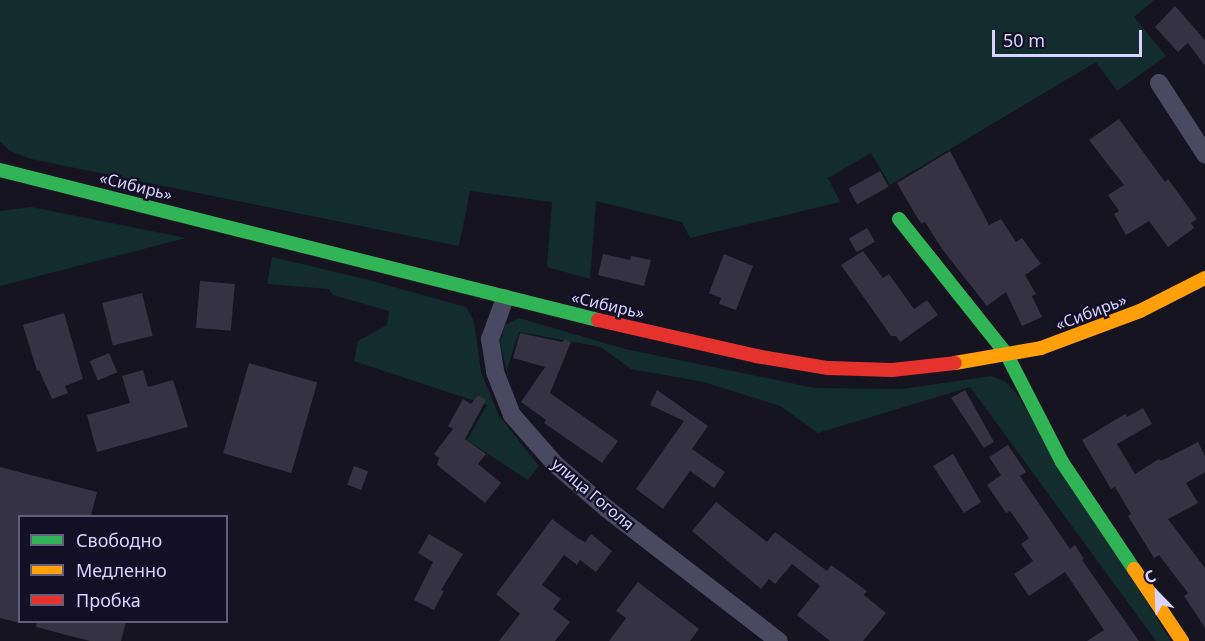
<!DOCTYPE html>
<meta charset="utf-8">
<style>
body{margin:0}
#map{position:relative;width:1205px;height:641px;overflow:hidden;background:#161421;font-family:"Noto Sans",sans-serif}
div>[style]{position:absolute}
.green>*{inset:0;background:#132c2d}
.building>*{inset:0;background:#343243;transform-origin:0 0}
.street>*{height:18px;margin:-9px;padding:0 9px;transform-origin:9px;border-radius:9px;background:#4a4962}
.fast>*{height:14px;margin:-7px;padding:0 7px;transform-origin:7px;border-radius:7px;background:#30b455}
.slow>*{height:14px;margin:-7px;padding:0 7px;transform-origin:7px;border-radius:7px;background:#ff9f0a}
.jam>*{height:14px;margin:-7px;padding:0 7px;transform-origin:7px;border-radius:7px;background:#e5322d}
span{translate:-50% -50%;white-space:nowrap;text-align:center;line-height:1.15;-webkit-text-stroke:4.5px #130f26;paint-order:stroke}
.street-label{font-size:16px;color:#d9d4ff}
.legend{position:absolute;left:18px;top:515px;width:210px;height:108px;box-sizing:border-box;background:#130f26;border:2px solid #625e7d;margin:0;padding:8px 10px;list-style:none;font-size:18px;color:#d9d4ff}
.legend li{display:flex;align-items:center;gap:12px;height:30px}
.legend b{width:30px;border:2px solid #625e7d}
.north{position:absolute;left:1127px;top:563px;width:60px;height:60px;-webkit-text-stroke:4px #130f26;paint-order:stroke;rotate:337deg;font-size:16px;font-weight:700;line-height:24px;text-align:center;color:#d9d4ff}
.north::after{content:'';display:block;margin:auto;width:21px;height:27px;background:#d9d4ff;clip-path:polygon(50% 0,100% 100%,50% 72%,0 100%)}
.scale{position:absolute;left:992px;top:30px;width:150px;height:27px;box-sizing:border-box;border:3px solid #d9d4ff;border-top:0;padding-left:8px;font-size:18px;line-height:21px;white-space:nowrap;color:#d9d4ff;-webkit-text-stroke:4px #130f26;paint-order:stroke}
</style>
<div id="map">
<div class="green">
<i style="clip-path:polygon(0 0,1154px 0,1134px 17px,1166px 56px,1117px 91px,1096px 62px,890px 185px,871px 153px,828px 178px,840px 202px,690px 238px,682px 222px,596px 201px,590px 279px,547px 267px,552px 202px,470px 191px,459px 246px,31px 159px,10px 151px,0 141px)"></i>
<i style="clip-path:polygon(31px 207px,186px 238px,0 286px,0 211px)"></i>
<i style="clip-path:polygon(272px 257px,365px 279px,466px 307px,474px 321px,481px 372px,499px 416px,539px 466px,528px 480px,467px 440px,487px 405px,354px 361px,358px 341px,387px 325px,389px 311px,333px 295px,329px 289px,267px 284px)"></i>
<i style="clip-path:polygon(519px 318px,625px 349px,815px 388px,902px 389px,991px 376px,1006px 382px,1016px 393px,1171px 641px,1156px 641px,970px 387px,818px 433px,780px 406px,704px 382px,631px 369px,601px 347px,519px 332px,507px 369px,510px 386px,500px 342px,505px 325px)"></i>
</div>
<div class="building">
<i style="clip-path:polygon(1175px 6px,1205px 40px,1205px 66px,1188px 43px,1178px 52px,1155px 27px)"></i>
<i style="clip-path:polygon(1119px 119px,1165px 182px,1168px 179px,1197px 219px,1191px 223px,1194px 228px,1168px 247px,1149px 221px,1126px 235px,1114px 214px,1119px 211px,1108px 195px,1124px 185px,1089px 140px)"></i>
<i style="clip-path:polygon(950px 151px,989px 225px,1001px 219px,1016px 242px,1022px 238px,1041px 264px,1025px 275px,1036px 294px,1032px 296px,1042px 317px,1022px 326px,1006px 292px,987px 306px,942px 249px,925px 222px,922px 224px,918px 219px,897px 183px)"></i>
<i style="left:880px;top:171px;width:18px;height:36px;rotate:61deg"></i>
<i style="left:867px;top:228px;width:16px;height:21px;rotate:60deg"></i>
<i style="clip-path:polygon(863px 251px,883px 278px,889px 274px,914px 309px,927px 300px,938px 315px,900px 342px,896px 336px,891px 336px,841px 265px)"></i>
<i style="clip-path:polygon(603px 254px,630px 260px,631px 256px,651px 260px,644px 286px,598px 275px)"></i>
<i style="clip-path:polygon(724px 254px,753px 266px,736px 310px,719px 304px,721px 298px,709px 293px)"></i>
<i style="left:200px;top:281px;width:35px;height:47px;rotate:5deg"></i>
<i style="left:142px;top:293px;width:44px;height:41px;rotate:76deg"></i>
<i style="clip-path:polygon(64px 313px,83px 379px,65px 386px,68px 393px,52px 399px,39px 370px,37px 371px,23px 325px)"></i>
<i style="clip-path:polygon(520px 333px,562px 342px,565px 339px,571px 342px,550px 393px,618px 441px,602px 463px,544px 423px,546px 420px,521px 402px,545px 367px,513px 358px)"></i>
<i style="left:109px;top:353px;width:21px;height:21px;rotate:67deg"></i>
<i style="left:249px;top:363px;width:71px;height:94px;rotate:16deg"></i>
<i style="clip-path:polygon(143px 370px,148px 387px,173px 380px,188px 427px,97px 452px,87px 415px,130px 403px,122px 376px)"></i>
<i style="clip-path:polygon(657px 390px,708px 426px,692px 449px,725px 472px,714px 488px,690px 471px,663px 509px,636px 489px,684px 421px,650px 405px)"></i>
<i style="clip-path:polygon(965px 390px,994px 442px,984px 448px,951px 398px)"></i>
<i style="clip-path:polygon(478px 395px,486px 400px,465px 439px,486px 454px,478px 464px,501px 483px,485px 503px,437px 465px,439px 458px,434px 454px,453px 429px,448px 426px,463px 399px,471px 404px)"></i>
<i style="clip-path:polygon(1143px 408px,1152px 424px,1117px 444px,1135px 474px,1159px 459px,1161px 461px,1198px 442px,1205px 456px,1205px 472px,1186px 483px,1198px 503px,1168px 519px,1205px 568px,1205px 628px,1184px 596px,1188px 593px,1159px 555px,1154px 558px,1128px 516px,1131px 514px,1115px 487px,1111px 489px,1082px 440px,1125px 414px,1127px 417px)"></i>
<i style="clip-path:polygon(1008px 445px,1026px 472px,1020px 476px,1070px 549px,1075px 545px,1084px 559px,1082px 560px,1139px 641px,1087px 641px,1104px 630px,1065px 572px,1029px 596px,1014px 574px,1033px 561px,1021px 544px,1029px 538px,1010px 511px,1006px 513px,987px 485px,1001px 475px,989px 457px)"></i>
<i style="clip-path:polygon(953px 454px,981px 502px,964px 513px,933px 466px)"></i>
<i style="left:354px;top:466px;width:15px;height:20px;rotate:20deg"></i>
<i style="clip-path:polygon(0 467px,97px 492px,91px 516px,20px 516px,20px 623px,0 618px)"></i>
<i style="clip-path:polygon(716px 502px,767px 542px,775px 532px,827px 571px,831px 565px,867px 591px,864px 595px,886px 613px,863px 641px,830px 641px,797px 615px,820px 586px,792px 564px,775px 584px,769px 579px,761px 589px,692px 531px)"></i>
<i style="clip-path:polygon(552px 519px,579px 539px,585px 542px,591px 534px,612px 551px,596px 572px,580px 560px,577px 565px,564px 555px,542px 585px,561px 599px,553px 609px,570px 622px,555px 641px,499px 641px,520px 614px,496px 594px)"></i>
<i style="clip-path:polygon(429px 534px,463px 554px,441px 590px,444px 591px,434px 610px,414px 600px,433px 562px,418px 553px)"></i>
<i style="clip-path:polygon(638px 582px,699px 629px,690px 641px,609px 641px,626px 618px,616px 611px)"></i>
<i style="clip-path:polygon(37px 621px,126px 621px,121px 641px,90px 641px,36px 627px)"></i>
</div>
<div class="street">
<i style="left:1159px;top:83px;width:85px;rotate:57.1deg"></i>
<i style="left:505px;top:298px;width:44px;rotate:110.1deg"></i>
<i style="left:490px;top:339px;width:33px;rotate:81deg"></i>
<i style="left:495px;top:372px;width:46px;rotate:68.4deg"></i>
<i style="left:512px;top:415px;width:65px;rotate:48.7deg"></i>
<i style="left:555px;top:464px;width:67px;rotate:40.8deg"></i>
<i style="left:606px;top:508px;width:218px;rotate:37.6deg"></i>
</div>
<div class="fast">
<i style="left:0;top:170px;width:617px;rotate:14.08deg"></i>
<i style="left:899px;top:219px;width:174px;rotate:51.5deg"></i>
<i style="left:1007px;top:355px;width:120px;rotate:62.8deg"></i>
<i style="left:1062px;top:462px;width:129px;rotate:56.1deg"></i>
</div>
<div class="slow">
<i style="left:955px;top:363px;width:87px;rotate:-9.9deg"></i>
<i style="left:1041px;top:348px;width:106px;rotate:-20.5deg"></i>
<i style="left:1140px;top:311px;width:73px;rotate:-26.9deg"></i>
<i style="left:1134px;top:569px;width:87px;rotate:56.3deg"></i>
</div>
<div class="jam">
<i style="left:598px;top:320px;width:162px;rotate:12.8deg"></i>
<i style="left:756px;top:356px;width:73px;rotate:9.5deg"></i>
<i style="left:828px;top:368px;width:64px;rotate:1.8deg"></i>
<i style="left:892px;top:370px;width:63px;rotate:-6.3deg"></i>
</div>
<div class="street-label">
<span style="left:136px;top:186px;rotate:14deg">«Сибирь»</span>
<span style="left:608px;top:305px;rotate:13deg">«Сибирь»</span>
<span style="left:1091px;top:312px;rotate:-21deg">«Сибирь»</span>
<span style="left:593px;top:494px;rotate:40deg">улица Гоголя</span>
</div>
<ul class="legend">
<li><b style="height:8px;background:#30b455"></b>Свободно</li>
<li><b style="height:8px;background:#ff9f0a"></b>Медленно</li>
<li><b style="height:8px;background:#e5322d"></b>Пробка</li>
</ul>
<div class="north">С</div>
<div class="scale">50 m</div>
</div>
